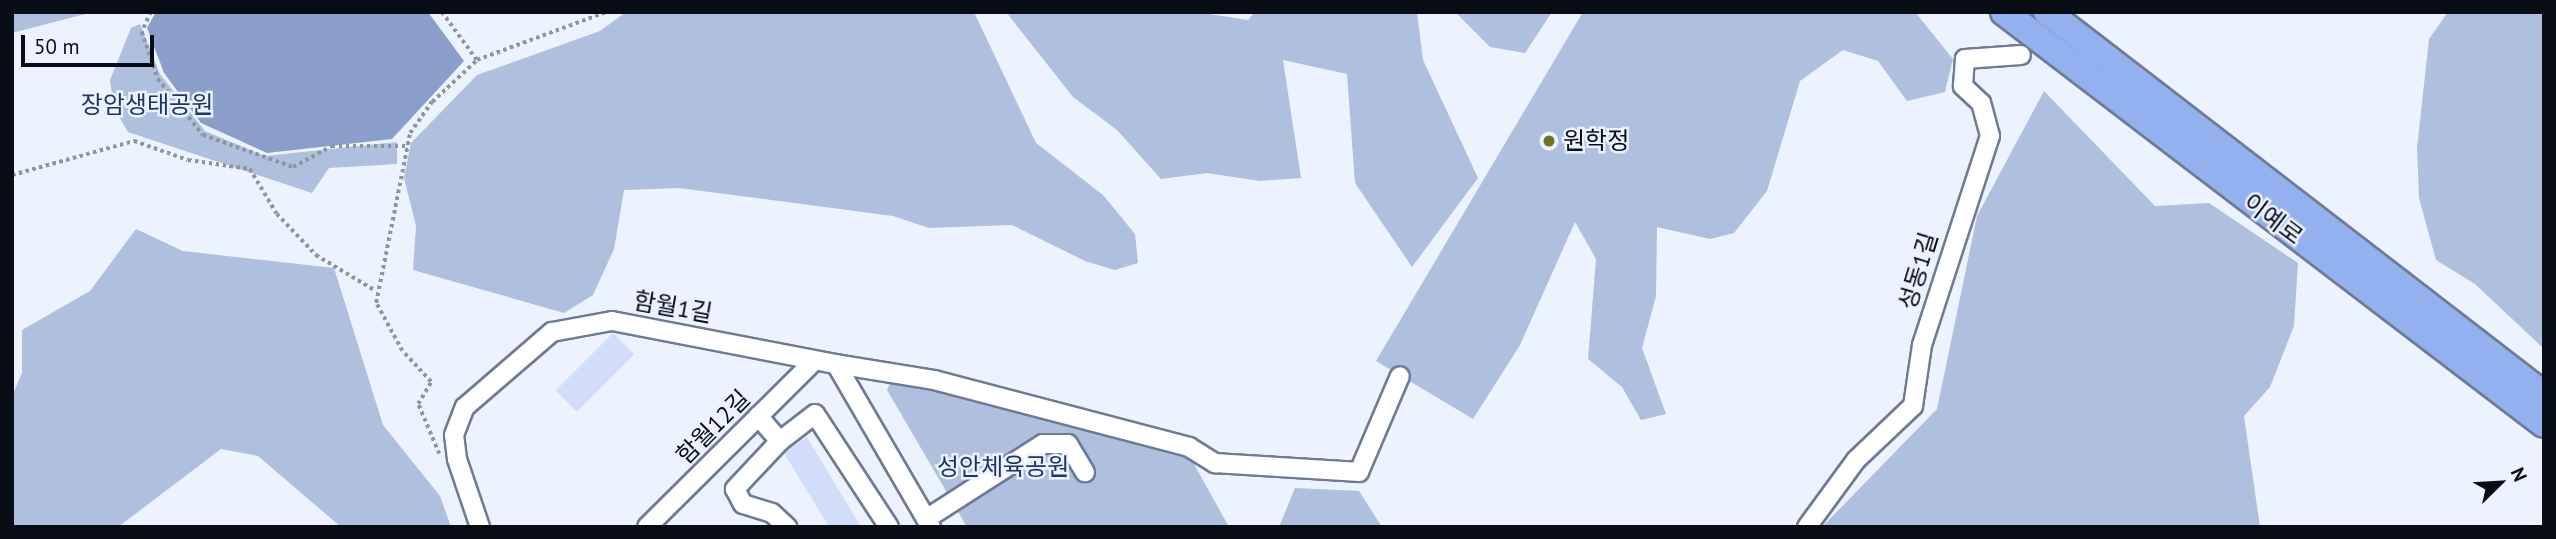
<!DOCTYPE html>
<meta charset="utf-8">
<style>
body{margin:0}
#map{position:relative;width:2556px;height:539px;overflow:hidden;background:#ecf2fe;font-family:"PT Sans","Noto Sans KR",sans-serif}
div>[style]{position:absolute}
.green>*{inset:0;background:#afbfde}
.water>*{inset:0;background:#899fc9}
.building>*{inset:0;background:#d0def9;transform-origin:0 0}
.path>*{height:3.5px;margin-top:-1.75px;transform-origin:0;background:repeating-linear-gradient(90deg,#8f95a0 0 3.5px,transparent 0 7px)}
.roads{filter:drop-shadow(2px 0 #6e7b95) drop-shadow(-2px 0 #6e7b95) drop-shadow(0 2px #6e7b95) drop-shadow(0 -2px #6e7b95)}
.minor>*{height:18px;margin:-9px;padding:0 9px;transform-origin:9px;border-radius:9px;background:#fff}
.highway>*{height:26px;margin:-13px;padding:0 13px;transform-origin:13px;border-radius:13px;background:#93b1ee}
.dots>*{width:19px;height:19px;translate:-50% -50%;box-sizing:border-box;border:4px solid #ecf2fe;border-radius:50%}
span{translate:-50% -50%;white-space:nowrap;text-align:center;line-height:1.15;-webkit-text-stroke:5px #ecf2fe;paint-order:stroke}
.park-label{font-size:24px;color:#1d3469}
.poi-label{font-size:24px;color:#070c15}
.left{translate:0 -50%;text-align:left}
.street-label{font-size:24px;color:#070c15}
.frame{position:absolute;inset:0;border:14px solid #070c15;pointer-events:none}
.north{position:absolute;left:2465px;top:448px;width:70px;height:70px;-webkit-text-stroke:5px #ecf2fe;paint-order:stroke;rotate:66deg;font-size:19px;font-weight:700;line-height:28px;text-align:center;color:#070c15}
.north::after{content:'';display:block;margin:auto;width:24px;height:32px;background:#070c15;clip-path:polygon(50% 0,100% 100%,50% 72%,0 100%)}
.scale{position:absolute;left:21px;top:35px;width:133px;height:32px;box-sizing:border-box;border:4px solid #070c15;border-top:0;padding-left:9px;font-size:21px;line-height:24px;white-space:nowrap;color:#070c15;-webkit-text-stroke:5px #ecf2fe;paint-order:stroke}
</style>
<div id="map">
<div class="green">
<i style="clip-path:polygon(12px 12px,93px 12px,12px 33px)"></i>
<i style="clip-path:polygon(626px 12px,974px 12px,1036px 143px,1103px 195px,1135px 234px,1138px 263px,1115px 270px,1085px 261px,1012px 225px,929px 228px,893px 216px,679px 188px,624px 190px,614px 249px,593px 295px,564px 313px,413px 270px,416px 226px,404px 178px,411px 143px,477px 75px,600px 31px)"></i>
<i style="clip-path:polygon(1006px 12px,1197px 12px,1248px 20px,1255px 12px,1417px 12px,1423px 60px,1478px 178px,1412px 267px,1355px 183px,1347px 74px,1283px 60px,1301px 178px,1260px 181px,1207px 173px,1161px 179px,1117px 130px,1073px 97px)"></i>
<i style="clip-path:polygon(1455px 12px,1552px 12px,1525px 53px,1490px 47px)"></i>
<i style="clip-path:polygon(1583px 12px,1915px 12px,1953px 59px,1945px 92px,1907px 101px,1878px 61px,1843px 50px,1800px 81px,1767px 191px,1734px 233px,1710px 239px,1657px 227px,1656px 296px,1642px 348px,1666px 414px,1641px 420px,1622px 387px,1588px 359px,1596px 259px,1575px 222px,1520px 345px,1473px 419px,1376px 361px)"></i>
<i style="clip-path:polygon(2448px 12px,2544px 12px,2544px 349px,2475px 284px,2436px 260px,2419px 198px,2417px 148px,2429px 39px)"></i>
<i style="clip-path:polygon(140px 24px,160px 74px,205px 131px,265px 156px,397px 142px,397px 164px,329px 168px,312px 193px,128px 132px,114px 108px,110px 80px,131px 28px)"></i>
<i style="clip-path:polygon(2044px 91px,2155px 206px,2209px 203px,2298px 263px,2294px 326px,2270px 387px,2244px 416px,2260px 527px,1822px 527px,1937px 409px,1977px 216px)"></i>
<i style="clip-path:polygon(136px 229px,183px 251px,334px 268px,383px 425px,440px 496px,451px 527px,341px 527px,258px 456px,221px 449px,118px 527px,12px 527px,12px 396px,22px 373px,22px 330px,90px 291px)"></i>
<i style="clip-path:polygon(892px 378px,1189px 455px,1229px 527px,967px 527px,887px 390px)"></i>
<i style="clip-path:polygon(1295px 488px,1359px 491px,1382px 527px,1279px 527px)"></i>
</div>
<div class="water">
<i style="clip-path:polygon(156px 12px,428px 12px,464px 61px,392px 139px,267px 153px,201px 123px,164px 73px,147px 28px)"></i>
</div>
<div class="building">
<i style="left:613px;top:333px;width:30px;height:81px;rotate:45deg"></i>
<i style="clip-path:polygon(807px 437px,861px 527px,829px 527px,784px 453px)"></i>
</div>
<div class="path">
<i style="left:151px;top:12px;width:22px;rotate:114deg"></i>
<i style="left:142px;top:32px;width:50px;rotate:71.2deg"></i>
<i style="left:158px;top:79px;width:72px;rotate:51.2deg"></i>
<i style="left:203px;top:135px;width:96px;rotate:19.6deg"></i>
<i style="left:293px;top:167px;width:44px;rotate:-28.3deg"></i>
<i style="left:332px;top:146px;width:73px"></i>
<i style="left:442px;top:12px;width:59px;rotate:53.9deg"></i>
<i style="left:12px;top:175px;width:127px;rotate:-15.6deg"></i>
<i style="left:134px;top:141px;width:57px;rotate:19.4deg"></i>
<i style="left:188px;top:160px;width:63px;rotate:8.3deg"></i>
<i style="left:250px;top:169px;width:52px;rotate:59deg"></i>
<i style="left:277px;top:214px;width:57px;rotate:46.4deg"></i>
<i style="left:316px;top:255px;width:70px;rotate:31deg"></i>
<i style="left:439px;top:454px;width:54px;rotate:-112.8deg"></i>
<i style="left:418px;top:404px;width:26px;rotate:-59deg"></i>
<i style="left:431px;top:382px;width:42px;rotate:-133.1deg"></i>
<i style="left:402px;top:351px;width:55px;rotate:-118.4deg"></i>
<i style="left:376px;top:303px;width:173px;rotate:-78.7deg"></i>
<i style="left:410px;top:133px;width:38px;rotate:-55deg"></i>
<i style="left:432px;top:102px;width:62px;rotate:-43deg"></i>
<i style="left:477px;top:60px;width:138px;rotate:-20.4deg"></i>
</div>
<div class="roads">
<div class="minor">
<i style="left:836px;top:364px;width:99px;rotate:9.3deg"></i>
<i style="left:934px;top:380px;width:264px;rotate:14.7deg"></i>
<i style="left:1189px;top:447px;width:31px;rotate:32deg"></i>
<i style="left:1215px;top:463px;width:144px;rotate:3.6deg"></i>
<i style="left:1359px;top:472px;width:104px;rotate:-66.9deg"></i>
<i style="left:758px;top:416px;width:33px;rotate:49deg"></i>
<i style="left:780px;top:441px;width:44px;rotate:-37.6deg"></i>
<i style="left:815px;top:414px;width:135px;rotate:56.8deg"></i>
<i style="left:780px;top:441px;width:66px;rotate:133.2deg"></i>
<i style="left:735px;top:489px;width:17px;rotate:62deg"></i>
<i style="left:743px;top:504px;width:30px;rotate:17deg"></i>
<i style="left:772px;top:513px;width:21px;rotate:43deg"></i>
<i style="left:926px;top:519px;width:139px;rotate:-32.7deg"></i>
<i style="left:1043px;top:444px;width:25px"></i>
<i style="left:1068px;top:444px;width:33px;rotate:59deg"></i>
<i style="left:480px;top:527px;width:72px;rotate:-108.7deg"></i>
<i style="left:457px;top:459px;width:24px;rotate:-97deg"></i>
<i style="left:454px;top:435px;width:30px;rotate:-69deg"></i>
<i style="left:465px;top:407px;width:115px;rotate:-40.8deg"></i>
<i style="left:552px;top:332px;width:61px;rotate:-10.4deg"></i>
<i style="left:612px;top:321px;width:228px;rotate:10.9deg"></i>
<i style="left:836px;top:364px;width:189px;rotate:59.8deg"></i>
<i style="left:647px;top:527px;width:234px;rotate:-44.8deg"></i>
<i style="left:1807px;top:527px;width:83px;rotate:-53.8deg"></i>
<i style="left:1856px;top:460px;width:79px;rotate:-43.5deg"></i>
<i style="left:1913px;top:406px;width:62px;rotate:-81.6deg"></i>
<i style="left:1922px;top:345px;width:220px;rotate:-72deg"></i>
<i style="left:1990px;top:136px;width:34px;rotate:-105deg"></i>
<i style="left:1981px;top:103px;width:25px;rotate:-137deg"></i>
<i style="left:1963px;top:86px;width:27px;rotate:-86deg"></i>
<i style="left:1965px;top:59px;width:56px;rotate:-4.1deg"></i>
</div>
<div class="highway">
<i style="left:2004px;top:12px;width:679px;rotate:37.34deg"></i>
<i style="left:2047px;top:12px;width:627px;rotate:37.62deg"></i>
</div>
</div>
<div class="dots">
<i style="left:1549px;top:141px;background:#6d741c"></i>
</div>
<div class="park-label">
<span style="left:147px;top:105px">장암생태공원</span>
<span style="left:1003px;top:467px">성안체육공원</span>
</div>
<div class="poi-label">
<span class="left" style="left:1563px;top:141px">원학정</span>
</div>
<div class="street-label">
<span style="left:2273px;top:219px;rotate:37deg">이예로</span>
<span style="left:1918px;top:271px;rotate:-73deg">성동1길</span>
<span style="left:673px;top:307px;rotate:10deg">함월1길</span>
<span style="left:713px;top:427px;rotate:-45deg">함월12길</span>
</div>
<div class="frame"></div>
<div class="north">N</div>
<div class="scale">50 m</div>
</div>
